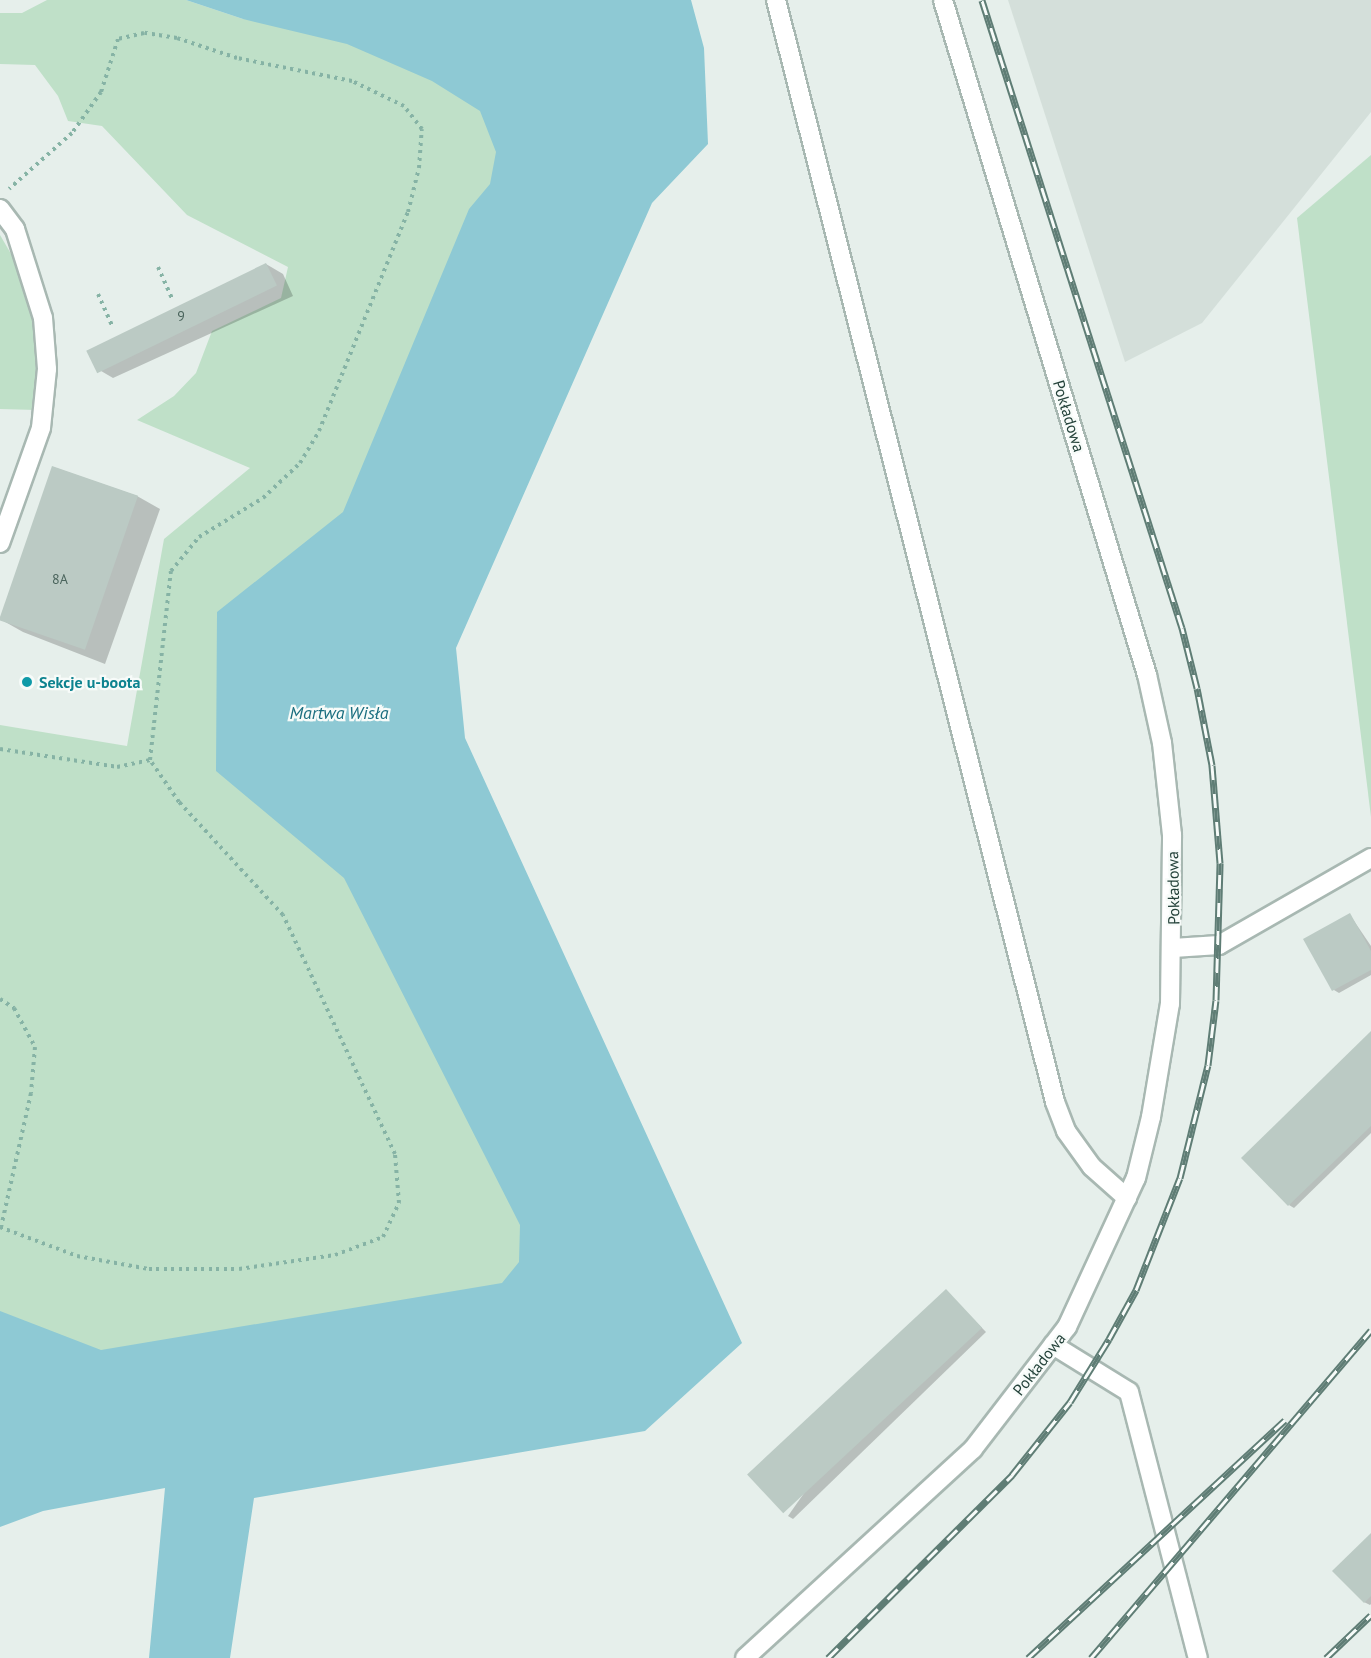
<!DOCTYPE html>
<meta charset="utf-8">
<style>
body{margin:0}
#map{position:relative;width:1371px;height:1658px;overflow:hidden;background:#e6efeb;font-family:"PT Sans",sans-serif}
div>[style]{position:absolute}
.built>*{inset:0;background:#d4dfda}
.green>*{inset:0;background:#bfe0c8}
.water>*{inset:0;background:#8ec9d4}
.shadow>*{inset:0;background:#0003}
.building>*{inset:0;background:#bbcac4;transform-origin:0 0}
.path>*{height:4px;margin-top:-2px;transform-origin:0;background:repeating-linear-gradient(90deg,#86b3a5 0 3px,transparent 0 7.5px)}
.roads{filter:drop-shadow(2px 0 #a8b8b2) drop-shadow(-2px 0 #a8b8b2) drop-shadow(0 2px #a8b8b2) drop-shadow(0 -2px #a8b8b2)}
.minor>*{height:18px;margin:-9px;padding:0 9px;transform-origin:9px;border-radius:9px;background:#fff}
.rail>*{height:7px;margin-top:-3.5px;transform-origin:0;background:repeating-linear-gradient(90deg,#f7fbf9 0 14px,#5f7d75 0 28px);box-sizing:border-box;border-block:2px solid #5f7d75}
.dots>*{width:16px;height:16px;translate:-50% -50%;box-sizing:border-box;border:3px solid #f7fbf9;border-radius:50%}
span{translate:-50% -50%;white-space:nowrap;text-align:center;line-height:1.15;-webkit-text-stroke:4.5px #f7fbf9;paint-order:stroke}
.number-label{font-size:14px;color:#4a645c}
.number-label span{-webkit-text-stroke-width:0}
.street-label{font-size:16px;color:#24423a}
.culture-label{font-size:16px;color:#0d838f;font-weight:700}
.left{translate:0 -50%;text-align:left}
.water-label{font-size:18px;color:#1c6f80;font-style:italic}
</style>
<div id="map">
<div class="built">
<i style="clip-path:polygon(1008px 0,1371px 0,1371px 112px,1202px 323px,1125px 362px)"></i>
</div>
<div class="green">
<i style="clip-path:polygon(47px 0,186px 0,243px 19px,409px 22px,532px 151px,381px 513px,594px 1269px,0 1464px,0 725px,127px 746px,164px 539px,250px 468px,137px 420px,174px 396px,196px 373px,212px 331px,281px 298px,288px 267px,187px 215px,102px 126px,68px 121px,58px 96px,35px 65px,0 64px,0 13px,22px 13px)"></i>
<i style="clip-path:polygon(1371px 155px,1371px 817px,1297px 218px)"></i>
<i style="clip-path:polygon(0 235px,28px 283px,40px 346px,36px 410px,0 409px)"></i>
</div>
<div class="water">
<i style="clip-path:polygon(186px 0,691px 0,704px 48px,708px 144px,652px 203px,456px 648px,465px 738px,742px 1343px,645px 1431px,254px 1498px,230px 1658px,149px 1658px,165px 1488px,43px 1511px,0 1527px,0 1311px,101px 1350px,502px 1283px,519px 1262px,520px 1225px,344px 878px,216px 771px,217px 612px,343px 512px,469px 209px,490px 184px,496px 152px,480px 111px,432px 81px,347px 44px,243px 19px)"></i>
</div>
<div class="shadow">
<i style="clip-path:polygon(266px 264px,283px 274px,293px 296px,113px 378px,96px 368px)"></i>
<i style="clip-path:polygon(53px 467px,137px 496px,160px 509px,105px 664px,23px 632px,0 619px)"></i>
<i style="clip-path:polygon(1350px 915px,1371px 946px,1371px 975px,1339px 993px,1334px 990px)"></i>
<i style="clip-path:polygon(1371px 1033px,1371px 1133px,1294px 1208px,1289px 1205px)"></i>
<i style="clip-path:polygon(946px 1291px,986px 1332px,793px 1519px,788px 1516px)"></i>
<i style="clip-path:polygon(1371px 1535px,1371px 1604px,1370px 1605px,1364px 1602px)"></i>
</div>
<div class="building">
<i style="left:266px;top:263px;width:25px;height:200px;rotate:64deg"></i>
<i style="left:52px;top:466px;width:91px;height:163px;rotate:19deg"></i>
<i style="clip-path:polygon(1350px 913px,1371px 951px,1371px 970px,1332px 991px,1303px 939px)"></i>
<i style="clip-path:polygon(1371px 1031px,1371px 1126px,1288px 1206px,1241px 1158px)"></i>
<i style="left:946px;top:1289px;width:53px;height:272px;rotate:47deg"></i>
<i style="clip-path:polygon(1371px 1533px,1371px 1596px,1364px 1603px,1332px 1571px)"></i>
</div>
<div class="path">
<i style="left:158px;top:267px;width:36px;rotate:66deg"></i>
<i style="left:98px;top:294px;width:36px;rotate:66deg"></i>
<i style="left:0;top:749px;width:118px;rotate:8.7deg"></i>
<i style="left:117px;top:767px;width:34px;rotate:-12deg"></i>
<i style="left:0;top:999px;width:17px;rotate:33deg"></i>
<i style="left:14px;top:1008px;width:44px;rotate:61.7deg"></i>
<i style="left:35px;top:1047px;width:46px;rotate:95deg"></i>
<i style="left:31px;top:1093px;width:137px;rotate:102.6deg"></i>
<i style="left:0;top:1227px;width:82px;rotate:20.6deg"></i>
<i style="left:77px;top:1256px;width:73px;rotate:10.2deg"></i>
<i style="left:149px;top:1269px;width:90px"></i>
<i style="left:239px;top:1269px;width:97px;rotate:-8.3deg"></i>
<i style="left:335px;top:1255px;width:51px;rotate:-20.6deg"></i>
<i style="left:383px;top:1237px;width:38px;rotate:-65deg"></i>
<i style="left:399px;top:1203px;width:49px;rotate:-94.7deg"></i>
<i style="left:395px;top:1154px;width:264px;rotate:-115.1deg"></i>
<i style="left:283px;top:915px;width:154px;rotate:-132.6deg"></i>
<i style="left:179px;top:802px;width:51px;rotate:-124.6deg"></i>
<i style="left:150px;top:760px;width:190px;rotate:-83.7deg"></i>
<i style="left:171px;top:571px;width:44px;rotate:-50.5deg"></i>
<i style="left:199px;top:537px;width:75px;rotate:-31.4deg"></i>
<i style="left:263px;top:498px;width:51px;rotate:-43.4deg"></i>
<i style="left:300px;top:463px;width:37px;rotate:-59deg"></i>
<i style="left:319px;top:431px;width:236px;rotate:-67.9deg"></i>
<i style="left:408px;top:212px;width:45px;rotate:-76deg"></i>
<i style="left:419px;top:168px;width:39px;rotate:-86deg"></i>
<i style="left:422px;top:129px;width:29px;rotate:-128deg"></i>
<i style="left:404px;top:106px;width:58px;rotate:-154.3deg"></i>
<i style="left:352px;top:81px;width:117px;rotate:-168.7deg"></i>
<i style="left:237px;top:58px;width:63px;rotate:-161.6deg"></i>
<i style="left:177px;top:38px;width:33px;rotate:-171deg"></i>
<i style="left:144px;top:33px;width:27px;rotate:167deg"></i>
<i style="left:118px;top:39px;width:56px;rotate:107.8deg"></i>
<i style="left:101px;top:92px;width:50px;rotate:125.3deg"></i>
<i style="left:72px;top:133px;width:84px;rotate:138.4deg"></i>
</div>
<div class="roads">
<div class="minor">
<i style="left:776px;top:0;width:1137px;rotate:75.79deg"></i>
<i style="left:1055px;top:1102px;width:31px;rotate:69deg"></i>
<i style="left:1066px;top:1131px;width:44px;rotate:54.2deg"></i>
<i style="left:1092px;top:1167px;width:47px;rotate:41.5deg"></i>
<i style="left:0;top:209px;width:25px;rotate:53deg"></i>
<i style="left:15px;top:229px;width:93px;rotate:72.5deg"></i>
<i style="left:43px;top:318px;width:51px;rotate:85.5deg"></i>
<i style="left:47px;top:369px;width:59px;rotate:95.8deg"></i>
<i style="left:41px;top:428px;width:122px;rotate:109.6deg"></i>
<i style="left:1173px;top:948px;width:46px;rotate:-3.7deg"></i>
<i style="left:1219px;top:945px;width:175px;rotate:-29.8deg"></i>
<i style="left:1053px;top:1345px;width:89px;rotate:31.7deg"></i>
<i style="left:1129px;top:1392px;width:275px;rotate:75.5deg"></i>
<i style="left:745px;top:1658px;width:309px;rotate:-42.5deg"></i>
<i style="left:973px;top:1449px;width:154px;rotate:-52.4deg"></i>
<i style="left:1067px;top:1327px;width:164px;rotate:-65.2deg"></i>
<i style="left:1136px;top:1178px;width:63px;rotate:-76.2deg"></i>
<i style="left:1151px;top:1117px;width:115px;rotate:-80.5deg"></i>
<i style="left:1170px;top:1004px;width:169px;rotate:-89.3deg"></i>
<i style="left:1172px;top:835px;width:93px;rotate:-96.2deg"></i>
<i style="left:1162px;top:743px;width:70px;rotate:-102.4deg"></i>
<i style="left:1147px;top:675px;width:705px;rotate:-106.82deg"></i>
</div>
</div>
<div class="rail">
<i style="left:828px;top:1658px;width:260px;rotate:-44.8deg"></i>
<i style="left:1012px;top:1475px;width:93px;rotate:-51.5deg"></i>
<i style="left:1070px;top:1402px;width:74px;rotate:-58.2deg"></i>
<i style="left:1109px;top:1339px;width:56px;rotate:-61.1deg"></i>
<i style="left:1136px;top:1290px;width:120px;rotate:-68.6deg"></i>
<i style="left:1180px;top:1178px;width:116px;rotate:-76.1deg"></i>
<i style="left:1208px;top:1065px;width:65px;rotate:-83deg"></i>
<i style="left:1216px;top:1000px;width:137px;rotate:-88.3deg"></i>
<i style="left:1220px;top:863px;width:98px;rotate:-94.7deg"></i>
<i style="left:1212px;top:765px;width:78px;rotate:-101deg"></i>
<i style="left:1197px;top:688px;width:62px;rotate:-104deg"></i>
<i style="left:1182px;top:628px;width:659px;rotate:-107.67deg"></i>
<i style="left:1028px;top:1658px;width:350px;rotate:-42.8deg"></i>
<i style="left:1091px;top:1658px;width:431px;rotate:-49.5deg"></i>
<i style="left:1326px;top:1658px;width:62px;rotate:-43.7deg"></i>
</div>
<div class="dots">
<i style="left:27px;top:682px;background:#0f9aa8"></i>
</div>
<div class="number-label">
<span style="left:181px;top:316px">9</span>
<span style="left:60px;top:579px">8A</span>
</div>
<div class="street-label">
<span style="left:1069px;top:416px;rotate:73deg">Pokładowa</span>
<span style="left:1173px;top:888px;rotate:-91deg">Pokładowa</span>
<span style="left:1039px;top:1364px;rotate:-52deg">Pokładowa</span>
</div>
<div class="culture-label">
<span class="left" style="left:39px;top:682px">Sekcje u-boota</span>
</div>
<div class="water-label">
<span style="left:339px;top:713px">Martwa Wisła</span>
</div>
</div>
